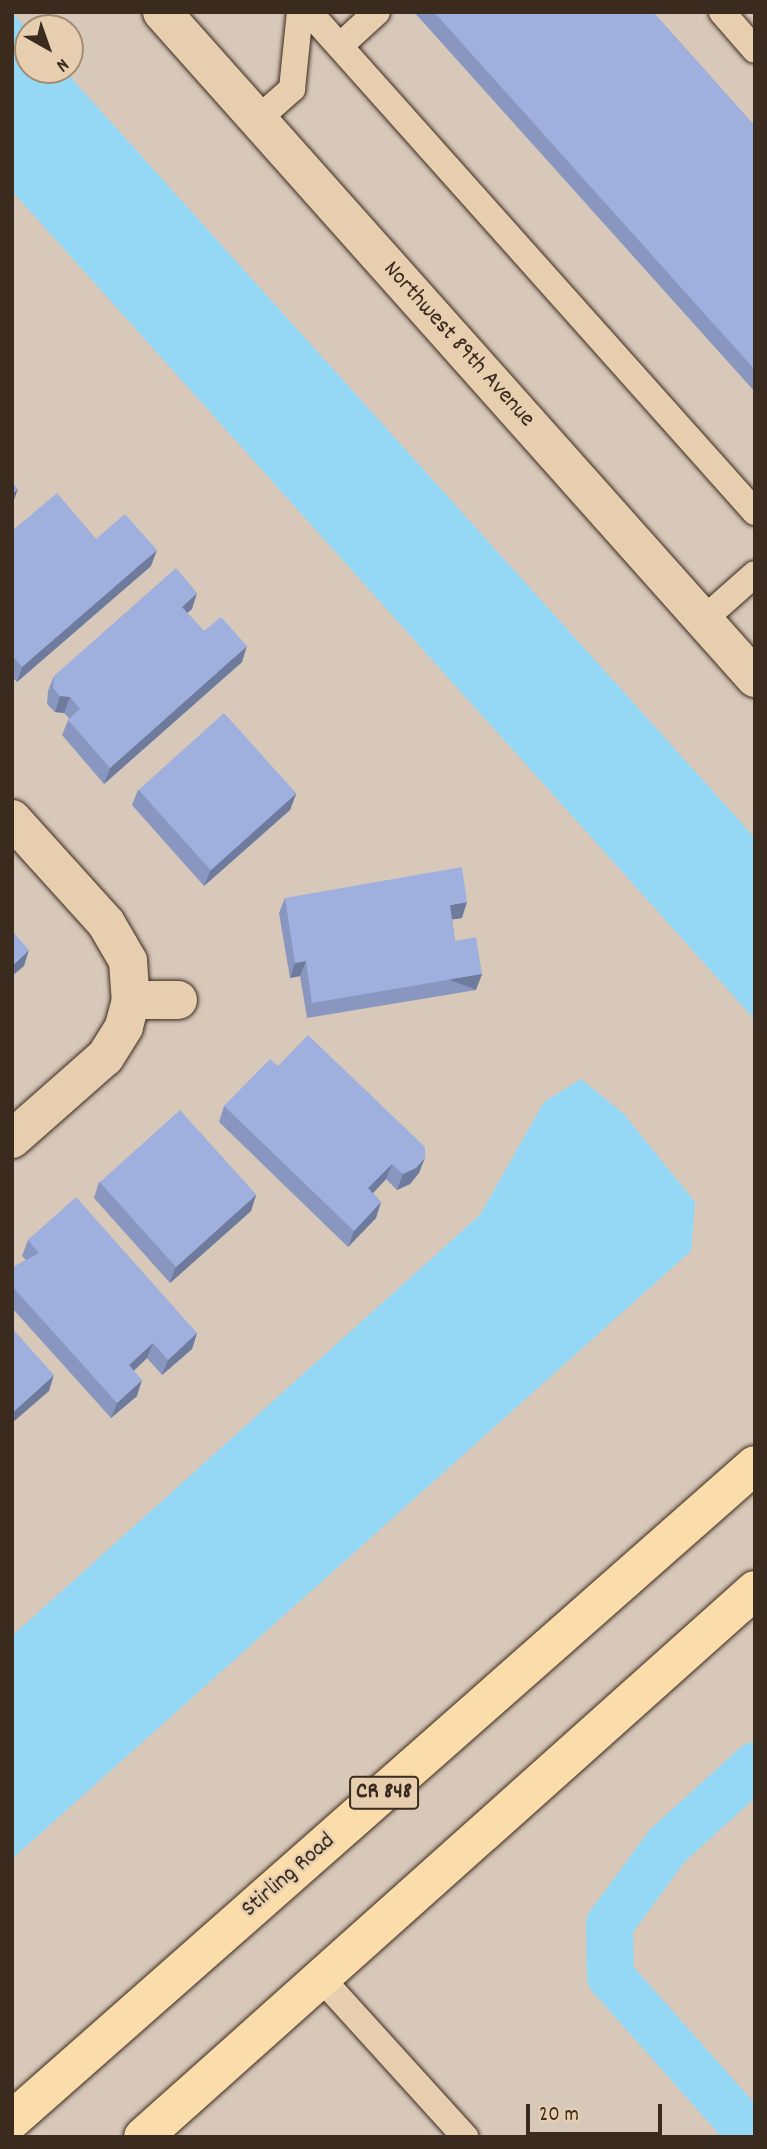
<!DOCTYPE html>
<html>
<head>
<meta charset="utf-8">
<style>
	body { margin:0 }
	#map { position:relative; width:767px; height:2149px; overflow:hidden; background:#d8c8b9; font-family:Dekko,sans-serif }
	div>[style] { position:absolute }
	.water>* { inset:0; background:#95d8f6 }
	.canal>* { height:47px; margin:-23.5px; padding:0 23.5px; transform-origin:23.5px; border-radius:23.5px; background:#95d8f6 }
	.roads { filter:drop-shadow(0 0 2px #3b2a1e) drop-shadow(0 0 2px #3b2a1e) }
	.service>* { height:26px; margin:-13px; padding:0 13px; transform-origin:13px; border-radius:13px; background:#e6ceaf }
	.minor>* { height:38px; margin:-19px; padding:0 19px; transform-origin:19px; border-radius:19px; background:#e6ceaf }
	.primary>* { height:38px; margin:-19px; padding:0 19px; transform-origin:19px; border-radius:19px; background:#fbddab }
	.wall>* { inset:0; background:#8997c0 }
	.shaded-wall>* { inset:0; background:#6f7b9c; transform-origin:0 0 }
	.building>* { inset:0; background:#9fb0df; transform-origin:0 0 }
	span { translate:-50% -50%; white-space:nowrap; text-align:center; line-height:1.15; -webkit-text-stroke:5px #e6ceaf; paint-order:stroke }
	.shield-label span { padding:2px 5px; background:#e6ceaf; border:2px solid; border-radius:5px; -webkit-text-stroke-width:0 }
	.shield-label { font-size:23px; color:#3b2a1e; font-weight:700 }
	.street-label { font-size:24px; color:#3b2a1e }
	.frame { position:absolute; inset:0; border:14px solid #3b2a1e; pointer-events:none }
	.north { position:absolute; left:14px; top:14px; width:70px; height:70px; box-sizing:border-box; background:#e6ceaf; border:2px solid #a28c75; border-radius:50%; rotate:140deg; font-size:19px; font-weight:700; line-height:28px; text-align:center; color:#3b2a1e }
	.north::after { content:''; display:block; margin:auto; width:24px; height:32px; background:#3b2a1e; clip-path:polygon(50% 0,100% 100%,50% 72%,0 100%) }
	.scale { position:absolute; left:526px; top:2104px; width:136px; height:32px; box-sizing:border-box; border:4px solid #3b2a1e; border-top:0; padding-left:9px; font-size:21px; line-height:24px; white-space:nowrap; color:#3b2a1e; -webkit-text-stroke:5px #e6ceaf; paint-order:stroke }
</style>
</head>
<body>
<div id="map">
	<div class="water">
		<i style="clip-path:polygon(12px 12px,28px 30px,28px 70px,64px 70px,755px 838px,755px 1020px,12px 191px)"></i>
		<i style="clip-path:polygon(581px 1079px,623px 1113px,695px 1202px,691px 1251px,12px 1859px,12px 1636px,480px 1215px,544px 1102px)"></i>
	</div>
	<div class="canal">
		<i style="left:753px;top:2137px;width:215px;rotate:-131.6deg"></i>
		<i style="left:610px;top:1976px;width:52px;rotate:-91.1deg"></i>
		<i style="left:609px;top:1924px;width:98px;rotate:-53.7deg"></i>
		<i style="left:667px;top:1845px;width:119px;rotate:-42.3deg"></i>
	</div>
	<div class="roads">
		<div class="service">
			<i style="left:309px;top:12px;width:670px;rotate:48.27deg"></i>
			<i style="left:722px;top:12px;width:50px;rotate:49deg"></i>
			<i style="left:340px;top:46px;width:50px;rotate:-42.6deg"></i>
			<i style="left:257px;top:120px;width:47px;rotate:-41.5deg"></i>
			<i style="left:292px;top:89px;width:77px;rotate:-84.1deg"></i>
			<i style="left:703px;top:620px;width:69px;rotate:-41.5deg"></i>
			<i style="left:321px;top:1978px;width:215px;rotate:47.8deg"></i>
		</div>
		<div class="minor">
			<i style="left:162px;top:12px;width:892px;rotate:48.32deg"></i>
			<i style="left:12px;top:819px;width:140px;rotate:47.9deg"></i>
			<i style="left:106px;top:923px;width:44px;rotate:59.9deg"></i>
			<i style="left:128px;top:961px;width:39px;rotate:86deg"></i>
			<i style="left:131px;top:1000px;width:28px;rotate:105deg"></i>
			<i style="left:124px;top:1027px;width:36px;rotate:122deg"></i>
			<i style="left:105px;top:1057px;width:124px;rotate:138.6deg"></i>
			<i style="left:131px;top:1000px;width:47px"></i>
		</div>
		<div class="primary">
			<i style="left:12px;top:2120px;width:990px;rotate:-41.4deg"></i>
			<i style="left:143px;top:2137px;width:821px;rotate:-41.79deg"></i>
		</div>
	</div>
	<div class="wall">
		<i style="clip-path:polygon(414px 12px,653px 12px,752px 123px,755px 121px,755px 392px)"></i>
		<i style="clip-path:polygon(12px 531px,96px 539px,151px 566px,17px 682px,12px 677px)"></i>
		<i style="clip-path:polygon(192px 609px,187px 613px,204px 631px,242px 662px,104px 784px,62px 735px,69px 718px,64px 713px,55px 712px,47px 704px,48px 691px,54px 676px)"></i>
		<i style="clip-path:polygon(138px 790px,296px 794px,290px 810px,204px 886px,132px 805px)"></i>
		<i style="clip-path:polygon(285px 898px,462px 918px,452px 919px,455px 941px,482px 974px,476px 990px,307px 1018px,300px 976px,290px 978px,279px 913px)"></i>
		<i style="clip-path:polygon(278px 1066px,419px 1173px,410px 1184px,397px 1190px,386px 1179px,373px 1193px,381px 1202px,376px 1218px,348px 1247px,219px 1122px,224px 1106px)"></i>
		<i style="clip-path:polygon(99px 1182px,256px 1195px,251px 1211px,170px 1283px,94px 1198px)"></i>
		<i style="clip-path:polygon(28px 1240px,197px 1333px,192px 1349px,162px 1375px,147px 1358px,134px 1371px,137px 1396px,111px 1418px,12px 1308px,12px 1268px,26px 1260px,22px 1256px)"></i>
	</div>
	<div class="shaded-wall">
		<i style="clip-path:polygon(18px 489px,12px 505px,12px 494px)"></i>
		<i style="clip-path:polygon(157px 550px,151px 566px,17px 682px,22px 667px)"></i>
		<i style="clip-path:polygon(197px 593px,192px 609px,177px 622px,182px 607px)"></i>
		<i style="clip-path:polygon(247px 646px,242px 662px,104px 784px,110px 768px)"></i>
		<i style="clip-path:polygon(60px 696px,70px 697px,64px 713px,55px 712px)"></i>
		<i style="clip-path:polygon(296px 794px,290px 810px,204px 886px,210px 871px)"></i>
		<i style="clip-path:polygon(467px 902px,462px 918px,444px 921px,450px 905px)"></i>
		<i style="clip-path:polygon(29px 950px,24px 966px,12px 976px,12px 966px)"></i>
		<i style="clip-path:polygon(306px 961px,300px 976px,290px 978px,295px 963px)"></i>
		<i style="left:482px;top:974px;width:17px;height:172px;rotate:111deg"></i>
		<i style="clip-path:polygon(425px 1158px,419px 1173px,410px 1184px,397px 1190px,403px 1174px)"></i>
		<i style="clip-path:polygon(392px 1164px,386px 1179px,363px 1204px,368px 1188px)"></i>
		<i style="clip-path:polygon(256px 1195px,251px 1211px,170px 1283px,175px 1268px)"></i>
		<i style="clip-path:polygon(381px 1202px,376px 1218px,348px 1247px,354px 1231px)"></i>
		<i style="clip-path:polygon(197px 1333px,192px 1349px,162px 1375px,168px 1360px)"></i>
		<i style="clip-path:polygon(153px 1343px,147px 1358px,123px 1380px,129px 1365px)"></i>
		<i style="clip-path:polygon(54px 1375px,49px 1391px,12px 1423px,12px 1413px)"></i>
		<i style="clip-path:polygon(142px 1380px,137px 1396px,111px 1418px,117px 1403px)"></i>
	</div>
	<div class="building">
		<i style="clip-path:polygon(434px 12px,653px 12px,752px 123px,755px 121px,755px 370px)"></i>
		<i style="clip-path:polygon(12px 482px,18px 489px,12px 494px)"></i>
		<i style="clip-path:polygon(57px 493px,96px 539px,125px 514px,157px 550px,22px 667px,12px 655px,12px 531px)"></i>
		<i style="clip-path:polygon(176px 568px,197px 593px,182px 607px,204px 631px,221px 617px,247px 646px,110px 768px,68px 720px,80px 709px,70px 697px,60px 696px,53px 688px,54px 676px)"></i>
		<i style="left:224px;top:713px;width:108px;height:115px;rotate:48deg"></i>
		<i style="clip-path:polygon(462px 867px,467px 902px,450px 905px,455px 941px,476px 937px,482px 974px,312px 1003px,306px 961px,295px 963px,285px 898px)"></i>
		<i style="clip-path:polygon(12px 931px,29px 950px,12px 966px)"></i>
		<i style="clip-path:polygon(308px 1035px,425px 1147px,425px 1158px,416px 1168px,403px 1174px,392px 1164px,368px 1188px,381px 1202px,354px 1231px,224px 1106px,270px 1059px,278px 1066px)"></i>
		<i style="left:180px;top:1110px;width:114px;height:108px;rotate:48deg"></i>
		<i style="clip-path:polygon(76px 1197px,197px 1333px,168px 1360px,153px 1343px,129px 1365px,142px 1380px,117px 1403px,12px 1286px,12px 1268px,39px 1253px,28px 1240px)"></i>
		<i style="clip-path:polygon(12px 1328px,54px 1375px,12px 1413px)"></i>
	</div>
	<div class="shield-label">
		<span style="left:384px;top:1793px">CR 848</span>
	</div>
	<div class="street-label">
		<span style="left:458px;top:345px;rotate:48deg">Northwest 89th Avenue</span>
		<span style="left:289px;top:1876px;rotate:-41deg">Stirling Road</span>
	</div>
	<div class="frame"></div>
	<div class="north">N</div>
	<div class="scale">20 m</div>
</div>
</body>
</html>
